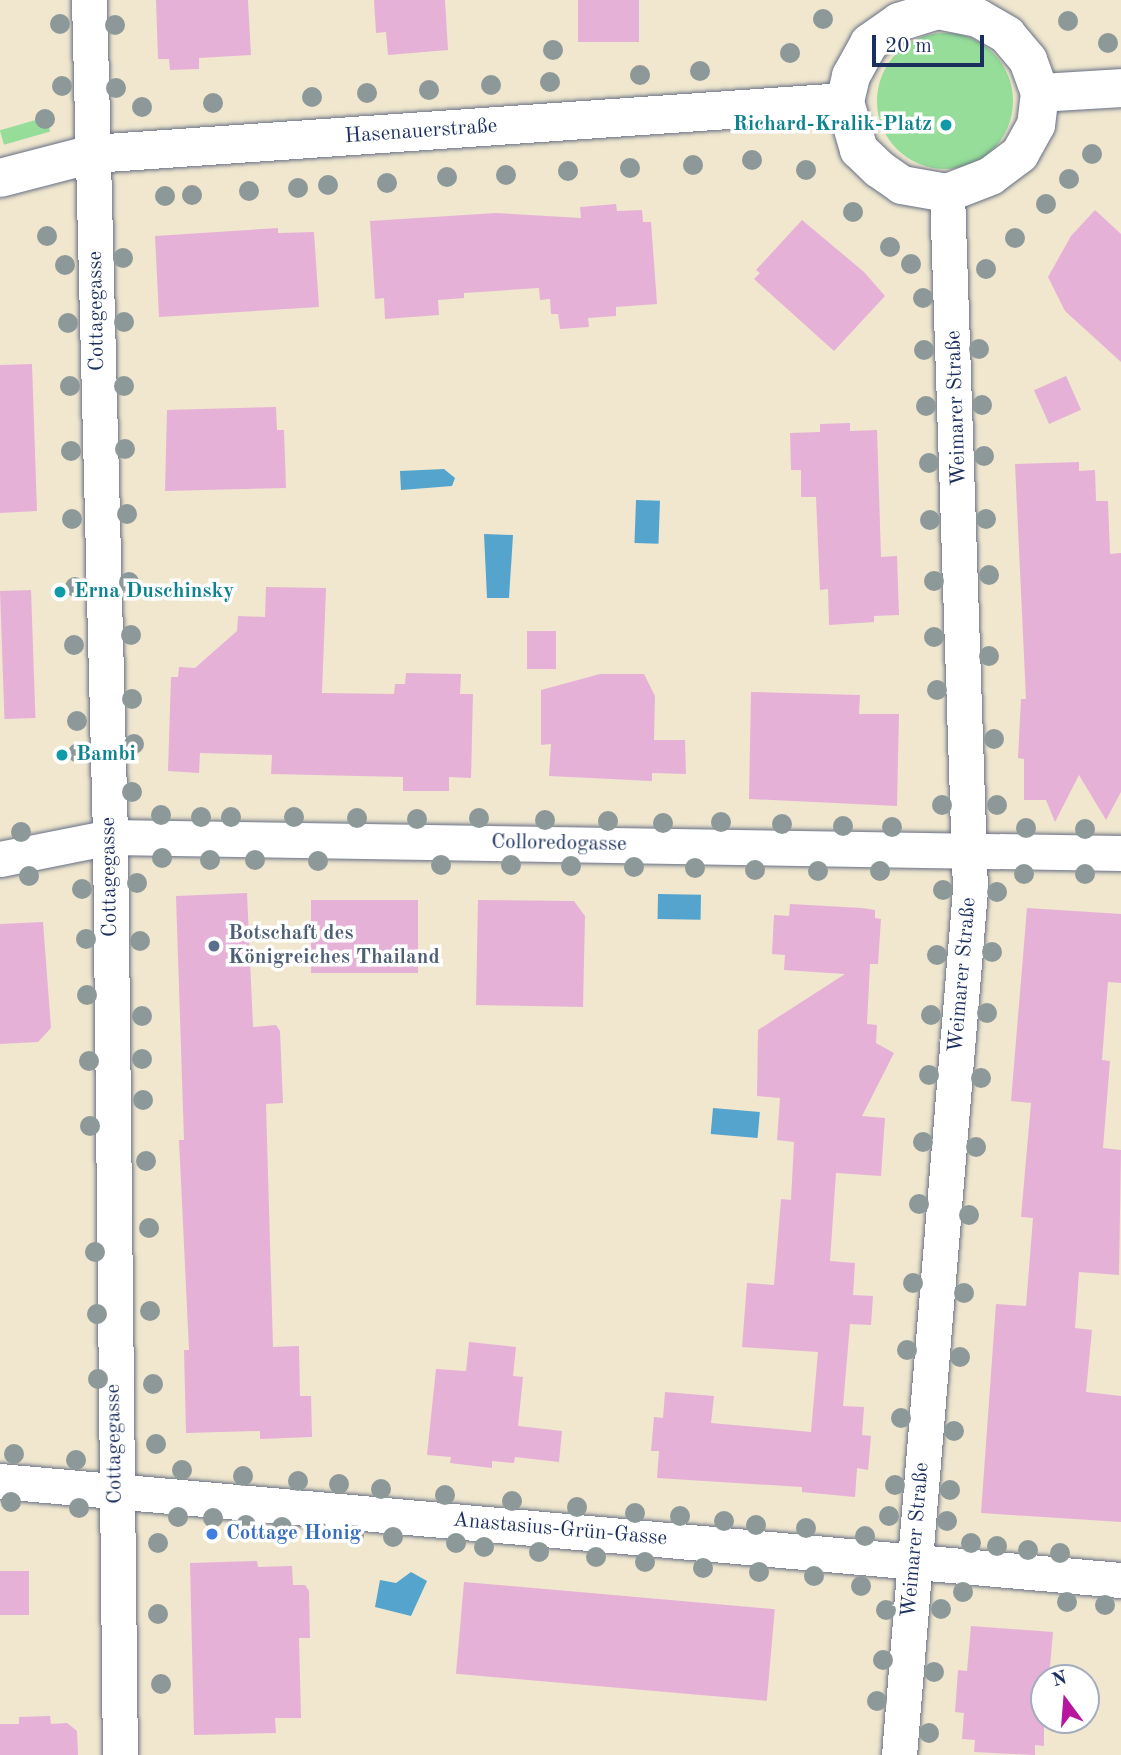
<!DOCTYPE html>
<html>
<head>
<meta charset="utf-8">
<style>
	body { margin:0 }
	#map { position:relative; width:1121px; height:1755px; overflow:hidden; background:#f0e7ce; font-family:"Old Standard TT",serif }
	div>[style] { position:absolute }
	.green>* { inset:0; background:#95dd98; transform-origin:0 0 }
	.round { border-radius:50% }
	.water>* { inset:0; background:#54a4ce; transform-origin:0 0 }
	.building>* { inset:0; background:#e6b1d7; transform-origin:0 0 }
	.roads { filter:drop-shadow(0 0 2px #666f85) drop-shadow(0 0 2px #666f85) }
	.minor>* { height:35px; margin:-17.5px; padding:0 17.5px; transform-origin:17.5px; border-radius:17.5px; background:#fff }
	.tertiary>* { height:38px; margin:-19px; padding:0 19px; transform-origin:19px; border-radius:19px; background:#fff }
	.trees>* { width:20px; height:20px; margin:-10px; border-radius:50%; background:#8c9998 }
	.dots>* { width:19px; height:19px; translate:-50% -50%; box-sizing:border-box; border:4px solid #fff; border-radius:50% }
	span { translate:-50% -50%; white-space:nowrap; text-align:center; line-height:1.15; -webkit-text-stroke:7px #fff; paint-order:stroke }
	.culture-label { font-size:21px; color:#0d838f; font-weight:700 }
	.right { translate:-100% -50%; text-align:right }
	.left { translate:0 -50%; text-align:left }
	.street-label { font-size:21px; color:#1b2f5e }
	.service-label { font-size:21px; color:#4e5e75; font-weight:700 }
	.shop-label { font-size:21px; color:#366cbe; font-weight:700 }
	.north { position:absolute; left:1030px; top:1664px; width:70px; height:70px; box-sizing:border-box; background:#fff; border:2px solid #a4acbf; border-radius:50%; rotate:344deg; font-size:19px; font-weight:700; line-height:28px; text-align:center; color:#1b2f5e }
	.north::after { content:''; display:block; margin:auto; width:24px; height:32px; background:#b5179e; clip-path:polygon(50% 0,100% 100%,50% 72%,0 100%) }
	.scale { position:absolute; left:872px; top:35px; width:112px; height:32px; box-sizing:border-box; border:4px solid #1b2f5e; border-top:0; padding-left:9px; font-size:21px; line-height:24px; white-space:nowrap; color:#1b2f5e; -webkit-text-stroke:5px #fff; paint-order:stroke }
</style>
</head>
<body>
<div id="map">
	<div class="green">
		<i class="round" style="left:877px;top:33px;width:136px;height:136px"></i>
		<i style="left:46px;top:117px;width:15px;height:48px;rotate:74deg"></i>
	</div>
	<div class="water">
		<i style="clip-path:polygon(444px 469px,455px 478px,452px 486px,401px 490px,400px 471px)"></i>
		<i style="left:636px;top:500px;width:24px;height:43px;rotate:2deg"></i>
		<i style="clip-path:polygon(484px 534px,513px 535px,509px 598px,487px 598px)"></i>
		<i style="left:658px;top:894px;width:43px;height:25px;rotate:1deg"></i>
		<i style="left:713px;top:1108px;width:47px;height:26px;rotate:5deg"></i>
		<i style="clip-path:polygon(411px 1572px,427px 1581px,411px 1616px,375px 1607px,380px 1580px,396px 1583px)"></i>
	</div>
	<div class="building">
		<i style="clip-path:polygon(156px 0,248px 0,251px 55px,199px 58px,199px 69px,170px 70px,169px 59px,158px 59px)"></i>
		<i style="clip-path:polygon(374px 0,445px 0,448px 50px,388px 55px,386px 32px,376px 33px)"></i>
		<i style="left:578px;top:0;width:61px;height:42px"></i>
		<i style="clip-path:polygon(616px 204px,617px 211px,642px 210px,643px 222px,651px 222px,657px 304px,616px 307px,616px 316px,588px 318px,589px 327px,560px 329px,558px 314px,551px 314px,550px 299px,540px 300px,539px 288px,464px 293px,464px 298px,438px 300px,439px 315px,385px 319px,384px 298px,375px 299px,370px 221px,496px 213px,581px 218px,580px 207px)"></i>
		<i style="clip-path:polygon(1095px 210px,1121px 234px,1121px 362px,1065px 311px,1048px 277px,1071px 236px)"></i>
		<i style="clip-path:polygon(802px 220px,864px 272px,885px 296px,834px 351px,754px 279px,760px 273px,756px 270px)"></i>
		<i style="clip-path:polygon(278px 228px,278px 233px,314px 232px,319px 307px,159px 317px,155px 236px)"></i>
		<i style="clip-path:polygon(32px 364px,37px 511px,0 513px,0 365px)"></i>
		<i style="left:1066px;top:376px;width:37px;height:35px;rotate:66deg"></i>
		<i style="clip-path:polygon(276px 407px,277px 430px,284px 430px,286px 488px,165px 491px,167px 410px)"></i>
		<i style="clip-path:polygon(850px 423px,850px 431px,877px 430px,881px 557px,897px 556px,899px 615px,874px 616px,874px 622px,829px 625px,828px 589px,820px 590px,816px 497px,801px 497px,801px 470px,791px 470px,790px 433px,820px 432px,820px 424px)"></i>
		<i style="clip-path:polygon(1079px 462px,1079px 471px,1095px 470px,1096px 501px,1108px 501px,1110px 554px,1121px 553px,1121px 792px,1106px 820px,1079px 775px,1055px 822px,1046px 800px,1024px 800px,1024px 759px,1018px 758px,1021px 699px,1026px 699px,1015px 464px)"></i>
		<i style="clip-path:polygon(266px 587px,326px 588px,322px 693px,394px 694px,395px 684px,405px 684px,406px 673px,461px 674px,460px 694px,473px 694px,471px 778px,449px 777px,449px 791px,403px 791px,403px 777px,271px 774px,272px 755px,200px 753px,199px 773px,168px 771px,171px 677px,178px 677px,179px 667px,195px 668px,237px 631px,238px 616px,265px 617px)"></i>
		<i style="left:31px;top:590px;width:128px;height:31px;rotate:88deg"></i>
		<i style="left:527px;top:631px;width:29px;height:38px"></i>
		<i style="clip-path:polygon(600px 674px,644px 674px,655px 696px,654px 740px,685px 740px,686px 774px,652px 773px,652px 781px,549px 776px,551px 744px,541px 745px,541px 690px)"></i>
		<i style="clip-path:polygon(751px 692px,860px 695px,859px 714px,899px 714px,897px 806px,749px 799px)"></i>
		<i style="clip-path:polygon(247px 893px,253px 1027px,276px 1025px,280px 1031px,283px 1103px,266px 1104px,273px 1347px,299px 1346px,300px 1396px,311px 1396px,312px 1437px,260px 1439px,260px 1431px,186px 1433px,184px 1350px,189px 1350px,179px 1140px,184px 1140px,176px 896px)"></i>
		<i style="left:311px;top:900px;width:107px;height:73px"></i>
		<i style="clip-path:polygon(478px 900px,574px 901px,585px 916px,583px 1007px,476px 1005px)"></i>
		<i style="clip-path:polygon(790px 904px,862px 908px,875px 910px,875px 918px,881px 919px,878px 964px,870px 964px,867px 1024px,877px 1025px,876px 1043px,894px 1053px,862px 1116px,885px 1118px,881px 1176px,836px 1173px,830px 1261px,855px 1263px,853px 1295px,873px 1296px,871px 1325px,850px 1324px,843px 1406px,864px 1407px,862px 1435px,871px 1436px,868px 1470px,857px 1468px,855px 1497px,802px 1492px,802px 1487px,657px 1478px,659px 1451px,651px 1451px,654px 1417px,663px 1418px,665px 1392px,714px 1396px,711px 1423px,811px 1432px,818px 1352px,742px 1347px,747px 1283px,774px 1285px,781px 1199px,791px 1200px,794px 1142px,777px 1140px,780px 1098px,757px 1096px,758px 1030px,845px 974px,784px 970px,785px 955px,772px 954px,774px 915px,789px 916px)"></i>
		<i style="clip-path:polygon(1027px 908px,1121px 914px,1121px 983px,1108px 982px,1102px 1060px,1110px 1061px,1103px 1148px,1121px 1150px,1119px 1275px,1079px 1272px,1075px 1328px,1092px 1330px,1086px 1392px,1121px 1396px,1121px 1522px,981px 1513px,996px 1304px,1026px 1306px,1033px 1218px,1021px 1217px,1031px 1103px,1011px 1101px)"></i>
		<i style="clip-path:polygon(43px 922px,51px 1028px,38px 1042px,0 1044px,0 924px)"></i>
		<i style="clip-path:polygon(469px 1342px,516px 1347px,513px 1376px,523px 1377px,518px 1426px,562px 1431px,559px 1462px,515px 1457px,514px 1463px,492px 1461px,492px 1468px,450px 1463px,451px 1457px,427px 1455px,436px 1369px,466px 1371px)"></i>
		<i style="clip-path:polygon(257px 1561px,258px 1567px,292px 1566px,293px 1585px,305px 1585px,309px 1591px,310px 1638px,299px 1638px,301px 1718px,275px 1718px,276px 1733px,194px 1735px,190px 1563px)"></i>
		<i style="left:0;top:1571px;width:29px;height:44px"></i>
		<i style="left:464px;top:1582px;width:312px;height:92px;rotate:5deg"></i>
		<i style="clip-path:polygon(971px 1626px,1053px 1632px,1049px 1678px,1044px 1678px,1044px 1746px,1035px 1745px,1035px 1755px,974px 1752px,975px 1740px,962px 1739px,964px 1713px,955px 1712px,958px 1670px,967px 1671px)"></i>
		<i style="clip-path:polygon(50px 1716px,51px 1724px,67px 1723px,77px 1731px,78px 1755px,0 1755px,0 1724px,19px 1724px,19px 1717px)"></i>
	</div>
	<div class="roads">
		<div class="minor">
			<i style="left:89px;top:0;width:837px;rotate:88.56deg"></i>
			<i style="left:110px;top:837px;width:918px;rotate:89.38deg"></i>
			<i style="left:0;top:859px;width:112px;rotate:-11.3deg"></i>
			<i style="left:110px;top:837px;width:1011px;rotate:0.91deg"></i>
			<i style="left:0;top:1481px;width:1125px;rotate:5.05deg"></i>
			<i style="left:899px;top:1755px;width:868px;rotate:-85.31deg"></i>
			<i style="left:970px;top:890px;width:697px;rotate:-91.89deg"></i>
		</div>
		<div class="tertiary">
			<i style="left:938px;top:10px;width:41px;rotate:11.3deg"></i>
			<i style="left:978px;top:18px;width:34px;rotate:30deg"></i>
			<i style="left:1007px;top:35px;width:33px;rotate:50deg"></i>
			<i style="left:1028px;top:60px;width:35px;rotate:70deg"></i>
			<i style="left:1040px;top:93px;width:32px;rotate:97deg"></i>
			<i style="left:1036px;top:125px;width:33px;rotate:119deg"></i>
			<i style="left:1020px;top:154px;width:36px;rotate:143deg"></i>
			<i style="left:991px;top:176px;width:47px;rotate:158.9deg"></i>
			<i style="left:947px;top:193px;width:46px;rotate:-169.9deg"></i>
			<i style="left:902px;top:185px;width:28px;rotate:-145deg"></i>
			<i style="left:879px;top:169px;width:28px;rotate:-136deg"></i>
			<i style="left:859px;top:150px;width:50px;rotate:-106.3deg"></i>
			<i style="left:845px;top:102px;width:27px;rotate:-77deg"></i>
			<i style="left:851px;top:76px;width:38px;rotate:-61deg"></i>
			<i style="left:869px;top:43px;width:37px;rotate:-35deg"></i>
			<i style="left:899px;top:22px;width:41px;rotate:-17.1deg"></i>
			<i style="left:1040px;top:93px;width:81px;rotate:-3.5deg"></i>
			<i style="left:0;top:178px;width:96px;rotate:-14.5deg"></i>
			<i style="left:93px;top:154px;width:754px;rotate:-3.96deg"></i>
		</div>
	</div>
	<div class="trees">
		<i style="left:823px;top:19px"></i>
		<i style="left:1068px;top:21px"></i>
		<i style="left:60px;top:24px"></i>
		<i style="left:115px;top:25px"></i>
		<i style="left:1108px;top:43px"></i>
		<i style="left:553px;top:50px"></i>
		<i style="left:790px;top:53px"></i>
		<i style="left:700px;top:71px"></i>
		<i style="left:640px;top:75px"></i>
		<i style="left:550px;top:82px"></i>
		<i style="left:491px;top:85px"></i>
		<i style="left:62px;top:86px"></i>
		<i style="left:116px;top:88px"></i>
		<i style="left:429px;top:90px"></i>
		<i style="left:367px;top:93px"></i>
		<i style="left:312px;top:97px"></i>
		<i style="left:213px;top:103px"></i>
		<i style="left:142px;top:107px"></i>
		<i style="left:45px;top:119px"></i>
		<i style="left:1092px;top:154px"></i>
		<i style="left:752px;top:160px"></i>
		<i style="left:693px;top:165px"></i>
		<i style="left:630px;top:168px"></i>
		<i style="left:806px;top:170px"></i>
		<i style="left:568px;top:171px"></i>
		<i style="left:506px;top:175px"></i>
		<i style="left:447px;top:177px"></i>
		<i style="left:1069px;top:179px"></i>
		<i style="left:387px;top:183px"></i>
		<i style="left:328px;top:185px"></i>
		<i style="left:298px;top:188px"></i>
		<i style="left:249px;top:191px"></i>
		<i style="left:192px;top:195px"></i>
		<i style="left:165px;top:196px"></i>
		<i style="left:1046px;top:204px"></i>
		<i style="left:853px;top:212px"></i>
		<i style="left:47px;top:236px"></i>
		<i style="left:1015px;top:238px"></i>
		<i style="left:890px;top:247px"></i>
		<i style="left:123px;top:258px"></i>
		<i style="left:911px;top:264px"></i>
		<i style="left:65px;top:265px"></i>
		<i style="left:986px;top:269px"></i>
		<i style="left:923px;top:298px"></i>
		<i style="left:124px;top:322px"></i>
		<i style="left:68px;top:323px"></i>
		<i style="left:979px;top:349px"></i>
		<i style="left:924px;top:350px"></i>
		<i style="left:70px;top:386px"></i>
		<i style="left:124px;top:386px"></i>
		<i style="left:982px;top:405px"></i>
		<i style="left:926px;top:406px"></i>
		<i style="left:125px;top:449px"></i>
		<i style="left:71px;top:451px"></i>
		<i style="left:984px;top:456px"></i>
		<i style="left:929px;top:463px"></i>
		<i style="left:127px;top:514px"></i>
		<i style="left:72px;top:519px"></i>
		<i style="left:986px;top:519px"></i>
		<i style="left:930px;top:520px"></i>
		<i style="left:989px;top:575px"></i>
		<i style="left:934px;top:581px"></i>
		<i style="left:129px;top:582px"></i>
		<i style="left:75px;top:587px"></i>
		<i style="left:131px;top:635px"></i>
		<i style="left:934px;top:637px"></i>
		<i style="left:74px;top:645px"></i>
		<i style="left:989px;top:656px"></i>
		<i style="left:937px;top:690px"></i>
		<i style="left:132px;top:699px"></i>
		<i style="left:77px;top:721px"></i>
		<i style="left:994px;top:739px"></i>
		<i style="left:134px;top:744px"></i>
		<i style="left:78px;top:753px"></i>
		<i style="left:132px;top:792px"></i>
		<i style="left:942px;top:805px"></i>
		<i style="left:997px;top:805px"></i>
		<i style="left:161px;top:815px"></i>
		<i style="left:201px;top:817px"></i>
		<i style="left:231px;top:817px"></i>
		<i style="left:294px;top:817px"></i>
		<i style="left:357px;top:818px"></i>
		<i style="left:479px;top:818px"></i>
		<i style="left:417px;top:819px"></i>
		<i style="left:545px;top:820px"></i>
		<i style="left:608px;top:821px"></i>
		<i style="left:721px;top:822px"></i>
		<i style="left:663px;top:823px"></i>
		<i style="left:782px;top:824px"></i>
		<i style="left:843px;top:826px"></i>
		<i style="left:892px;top:827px"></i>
		<i style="left:1026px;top:828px"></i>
		<i style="left:1085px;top:829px"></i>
		<i style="left:21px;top:832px"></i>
		<i style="left:162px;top:858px"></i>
		<i style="left:210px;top:860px"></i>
		<i style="left:255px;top:860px"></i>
		<i style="left:318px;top:861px"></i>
		<i style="left:441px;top:865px"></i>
		<i style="left:511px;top:865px"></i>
		<i style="left:571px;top:866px"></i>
		<i style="left:634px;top:867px"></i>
		<i style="left:695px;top:868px"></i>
		<i style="left:755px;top:870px"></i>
		<i style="left:818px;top:871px"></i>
		<i style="left:880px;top:871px"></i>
		<i style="left:1024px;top:874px"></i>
		<i style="left:1085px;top:874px"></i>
		<i style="left:29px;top:876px"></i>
		<i style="left:137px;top:883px"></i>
		<i style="left:82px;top:889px"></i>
		<i style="left:943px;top:890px"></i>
		<i style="left:997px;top:892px"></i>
		<i style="left:86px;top:939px"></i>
		<i style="left:140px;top:941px"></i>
		<i style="left:992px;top:952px"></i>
		<i style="left:937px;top:955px"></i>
		<i style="left:87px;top:995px"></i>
		<i style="left:987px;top:1013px"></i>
		<i style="left:931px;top:1015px"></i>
		<i style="left:142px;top:1016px"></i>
		<i style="left:142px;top:1059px"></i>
		<i style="left:89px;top:1061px"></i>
		<i style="left:929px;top:1075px"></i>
		<i style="left:981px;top:1078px"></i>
		<i style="left:143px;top:1100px"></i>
		<i style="left:90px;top:1126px"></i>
		<i style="left:923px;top:1142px"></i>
		<i style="left:976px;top:1147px"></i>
		<i style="left:146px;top:1161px"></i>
		<i style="left:919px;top:1204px"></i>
		<i style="left:969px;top:1215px"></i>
		<i style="left:149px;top:1228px"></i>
		<i style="left:95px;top:1252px"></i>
		<i style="left:913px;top:1283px"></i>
		<i style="left:964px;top:1293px"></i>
		<i style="left:150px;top:1311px"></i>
		<i style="left:97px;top:1314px"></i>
		<i style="left:907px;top:1350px"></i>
		<i style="left:960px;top:1357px"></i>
		<i style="left:98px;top:1379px"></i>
		<i style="left:153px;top:1384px"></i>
		<i style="left:901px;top:1418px"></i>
		<i style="left:954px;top:1431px"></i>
		<i style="left:156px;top:1444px"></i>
		<i style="left:14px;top:1454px"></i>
		<i style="left:76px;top:1460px"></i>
		<i style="left:182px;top:1470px"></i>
		<i style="left:243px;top:1476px"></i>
		<i style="left:298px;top:1481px"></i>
		<i style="left:339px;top:1484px"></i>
		<i style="left:895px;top:1485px"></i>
		<i style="left:381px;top:1489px"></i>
		<i style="left:950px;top:1490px"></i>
		<i style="left:445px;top:1495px"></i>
		<i style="left:512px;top:1501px"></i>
		<i style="left:11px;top:1502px"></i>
		<i style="left:577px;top:1507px"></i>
		<i style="left:79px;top:1508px"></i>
		<i style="left:635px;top:1513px"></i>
		<i style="left:680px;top:1516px"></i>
		<i style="left:889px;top:1516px"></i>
		<i style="left:178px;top:1517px"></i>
		<i style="left:213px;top:1518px"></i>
		<i style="left:724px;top:1521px"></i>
		<i style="left:947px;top:1521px"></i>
		<i style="left:246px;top:1525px"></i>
		<i style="left:756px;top:1525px"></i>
		<i style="left:282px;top:1527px"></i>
		<i style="left:806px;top:1528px"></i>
		<i style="left:318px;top:1531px"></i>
		<i style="left:354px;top:1535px"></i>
		<i style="left:865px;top:1536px"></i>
		<i style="left:393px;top:1537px"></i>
		<i style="left:158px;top:1543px"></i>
		<i style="left:456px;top:1543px"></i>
		<i style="left:971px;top:1543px"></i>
		<i style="left:997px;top:1546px"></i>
		<i style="left:484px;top:1547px"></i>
		<i style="left:1028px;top:1550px"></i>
		<i style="left:539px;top:1552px"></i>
		<i style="left:1060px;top:1553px"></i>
		<i style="left:596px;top:1557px"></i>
		<i style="left:645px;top:1562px"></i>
		<i style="left:703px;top:1568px"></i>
		<i style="left:759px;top:1572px"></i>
		<i style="left:814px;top:1576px"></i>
		<i style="left:861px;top:1586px"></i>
		<i style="left:963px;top:1592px"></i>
		<i style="left:1067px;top:1602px"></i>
		<i style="left:1105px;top:1605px"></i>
		<i style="left:941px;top:1609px"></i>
		<i style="left:886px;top:1610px"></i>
		<i style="left:158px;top:1614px"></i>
		<i style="left:883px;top:1660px"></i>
		<i style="left:934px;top:1672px"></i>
		<i style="left:161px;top:1684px"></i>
		<i style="left:877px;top:1701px"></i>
		<i style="left:929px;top:1733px"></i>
	</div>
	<div class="dots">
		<i style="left:946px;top:125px;background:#0f9aa8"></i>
		<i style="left:60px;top:592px;background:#0f9aa8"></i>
		<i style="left:62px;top:755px;background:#0f9aa8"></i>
		<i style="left:214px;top:946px;background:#5c6f8a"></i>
		<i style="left:212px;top:1534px;background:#3f7fe0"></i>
	</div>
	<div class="culture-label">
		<span class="right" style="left:932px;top:125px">Richard-Kralik-Platz</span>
		<span class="left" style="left:74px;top:592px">Erna Duschinsky</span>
		<span class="left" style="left:76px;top:755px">Bambi</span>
	</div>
	<div class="street-label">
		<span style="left:421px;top:132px;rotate:-4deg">Hasenauerstraße</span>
		<span style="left:97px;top:311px;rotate:-91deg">Cottagegasse</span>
		<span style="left:957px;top:408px;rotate:-92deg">Weimarer Straße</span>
		<span style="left:559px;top:844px;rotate:1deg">Colloredogasse</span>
		<span style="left:110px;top:877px;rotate:-91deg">Cottagegasse</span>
		<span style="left:963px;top:975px;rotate:-85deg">Weimarer Straße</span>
		<span style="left:115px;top:1444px;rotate:-91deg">Cottagegasse</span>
		<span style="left:560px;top:1530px;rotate:5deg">Anastasius-Grün-Gasse</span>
		<span style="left:916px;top:1540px;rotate:-85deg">Weimarer Straße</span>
	</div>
	<div class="service-label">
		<span class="left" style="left:228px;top:946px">Botschaft des<br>Königreiches Thailand</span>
	</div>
	<div class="shop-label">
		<span class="left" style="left:226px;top:1534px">Cottage Honig</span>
	</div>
	<div class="north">N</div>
	<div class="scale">20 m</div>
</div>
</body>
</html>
